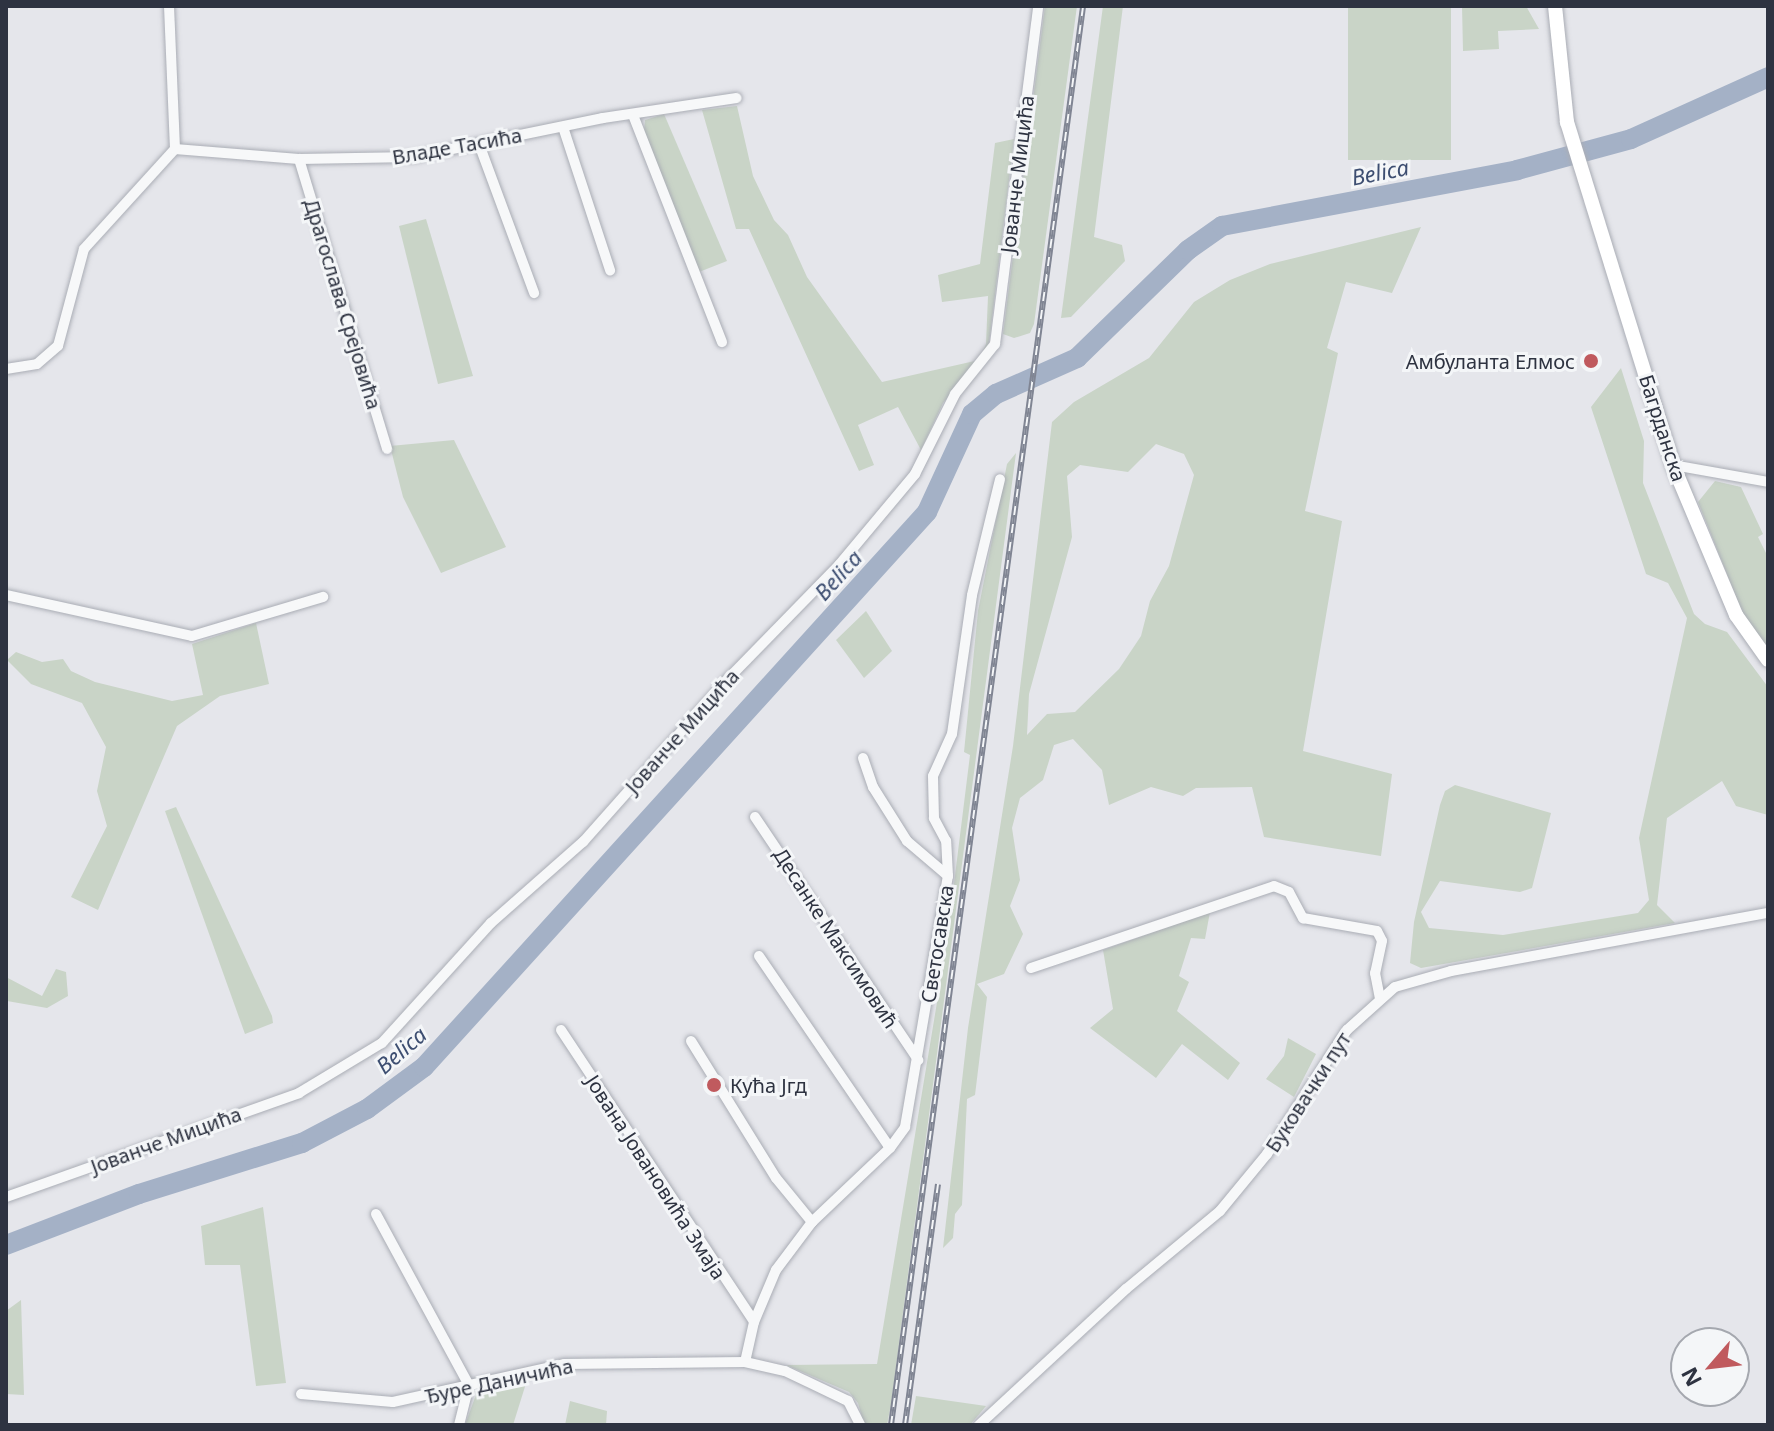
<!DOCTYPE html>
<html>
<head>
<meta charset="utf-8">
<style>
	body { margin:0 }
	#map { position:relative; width:1774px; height:1431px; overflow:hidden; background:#e5e6eb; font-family:"Noto Sans",sans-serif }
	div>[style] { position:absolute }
	.green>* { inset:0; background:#c9d4c7; transform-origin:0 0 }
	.river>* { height:20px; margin:-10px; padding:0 10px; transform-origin:10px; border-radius:10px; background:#a4b1c6 }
	.roads { filter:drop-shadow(0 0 2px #aaadb5) drop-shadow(0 0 2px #aaadb5) }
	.minor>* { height:10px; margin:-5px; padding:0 5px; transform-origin:5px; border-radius:5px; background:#f7f8f9 }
	.secondary>* { height:14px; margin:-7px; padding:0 7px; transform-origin:7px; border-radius:7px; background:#fff }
	.rail>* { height:6px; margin-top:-3px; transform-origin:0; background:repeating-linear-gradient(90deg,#f4f6f8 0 9px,#808593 0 18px); box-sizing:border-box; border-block:2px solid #808593 }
	.dots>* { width:22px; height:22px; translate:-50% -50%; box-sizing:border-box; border:4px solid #f4f6f8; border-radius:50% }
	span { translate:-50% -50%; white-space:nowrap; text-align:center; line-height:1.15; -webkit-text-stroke:6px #f4f6f8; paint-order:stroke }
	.street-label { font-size:20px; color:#2e3341 }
	.poi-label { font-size:20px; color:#2e3341 }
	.right { translate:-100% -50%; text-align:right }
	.left { translate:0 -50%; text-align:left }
	.water-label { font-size:22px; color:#3d4e71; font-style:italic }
	.frame { position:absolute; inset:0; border:8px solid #2e3341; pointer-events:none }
	.north { position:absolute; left:1670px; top:1327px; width:80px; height:80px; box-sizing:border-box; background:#f4f6f8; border:2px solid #a5a8af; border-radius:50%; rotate:242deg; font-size:22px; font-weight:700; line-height:32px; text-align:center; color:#2e3341 }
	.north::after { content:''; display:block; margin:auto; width:28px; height:36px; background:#c05a5e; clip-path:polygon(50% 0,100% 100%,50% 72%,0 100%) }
</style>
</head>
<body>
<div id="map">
	<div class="green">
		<i style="clip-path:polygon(1045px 6px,1077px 6px,1034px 324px,1030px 333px,1014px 338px,1003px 334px)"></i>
		<i style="clip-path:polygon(1103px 6px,1123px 6px,1094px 237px,1122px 245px,1125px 261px,1071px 317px,1061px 318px)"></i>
		<i style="left:1348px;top:6px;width:103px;height:154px"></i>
		<i style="clip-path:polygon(1462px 6px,1526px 6px,1539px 29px,1498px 31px,1499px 49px,1463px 51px)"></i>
		<i style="clip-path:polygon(737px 106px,753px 176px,774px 220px,788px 235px,807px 277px,882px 382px,979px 360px,986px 344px,988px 296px,942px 302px,938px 275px,980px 264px,995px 143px,1014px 139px,988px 352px,943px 403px,921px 450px,898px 407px,858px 425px,874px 465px,859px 471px,749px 229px,736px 229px,702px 110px)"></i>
		<i style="clip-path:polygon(664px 114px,727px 261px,699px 272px,644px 132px,645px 120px)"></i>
		<i style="clip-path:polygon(426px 219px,473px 376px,438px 384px,399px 226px)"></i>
		<i style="clip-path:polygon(evenodd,1421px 227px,1392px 293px,1346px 282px,1327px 348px,1338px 353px,1305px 511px,1342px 521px,1303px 751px,1392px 774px,1381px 856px,1264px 837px,1252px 787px,1196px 788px,1183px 796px,1151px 787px,1109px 805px,1102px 770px,1073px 739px,1054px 745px,1043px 780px,1020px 798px,1012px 828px,1020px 880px,1010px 906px,1023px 934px,1004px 974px,977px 984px,987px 997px,975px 1095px,967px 1099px,962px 1205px,955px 1214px,953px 1238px,943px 1248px,968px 1028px,1013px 746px,1052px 422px,1074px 402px,1149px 358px,1194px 302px,1230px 280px,1270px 264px,1421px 227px,1156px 444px,1184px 454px,1194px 475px,1169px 566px,1150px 601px,1141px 636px,1119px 669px,1075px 712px,1047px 714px,1027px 735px,1029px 694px,1072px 537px,1067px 476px,1080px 465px,1128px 472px,1156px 444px)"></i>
		<i style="clip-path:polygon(1621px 368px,1644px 441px,1643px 483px,1694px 614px,1705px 624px,1727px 632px,1768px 687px,1768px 815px,1736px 806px,1722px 781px,1667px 818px,1657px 905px,1675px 923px,1421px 968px,1410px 963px,1414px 922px,1440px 805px,1445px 791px,1455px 785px,1551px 813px,1532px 888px,1520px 892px,1440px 881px,1421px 912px,1429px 928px,1503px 935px,1638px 913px,1649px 900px,1639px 838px,1687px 618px,1668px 583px,1646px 574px,1591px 407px)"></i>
		<i style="clip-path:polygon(454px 440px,506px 547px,441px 573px,403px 497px,390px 446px)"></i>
		<i style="clip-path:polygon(1016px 453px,891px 1404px,887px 1425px,864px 1425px,858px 1403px,849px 1392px,786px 1365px,877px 1364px,946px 948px,970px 755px,964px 752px,978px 611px,1007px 464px)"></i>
		<i style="clip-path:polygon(1715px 481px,1741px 487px,1763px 534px,1758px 537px,1768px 557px,1768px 650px,1743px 614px,1698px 502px)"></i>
		<i style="clip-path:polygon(866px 611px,892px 651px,864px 678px,836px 640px)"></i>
		<i style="clip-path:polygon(256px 623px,269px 684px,220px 696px,177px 726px,98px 910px,71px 897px,107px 826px,97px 791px,106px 747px,82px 703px,31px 684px,7px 660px,16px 652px,42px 662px,63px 659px,71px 671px,95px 682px,172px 701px,203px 695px,192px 644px)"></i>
		<i style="clip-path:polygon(176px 807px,272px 1016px,273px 1023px,245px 1034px,165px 811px)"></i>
		<i style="clip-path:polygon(1210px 912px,1205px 939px,1191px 938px,1179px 976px,1189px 982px,1177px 1011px,1240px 1063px,1228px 1080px,1182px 1044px,1156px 1078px,1090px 1028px,1113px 1009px,1103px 950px)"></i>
		<i style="clip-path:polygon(56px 969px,66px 972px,68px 996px,47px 1008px,7px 1001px,6px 977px,42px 996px)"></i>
		<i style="clip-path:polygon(1288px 1038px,1316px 1054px,1294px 1097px,1266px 1079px,1284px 1056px)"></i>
		<i style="clip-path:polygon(263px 1207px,286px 1383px,256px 1386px,240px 1265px,205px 1265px,201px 1226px)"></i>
		<i style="clip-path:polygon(21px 1300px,24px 1395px,6px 1394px,6px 1311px)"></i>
		<i style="clip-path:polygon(528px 1377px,513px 1425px,465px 1425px,478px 1389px)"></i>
		<i style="clip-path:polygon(916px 1396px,986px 1406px,970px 1425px,911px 1425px)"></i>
		<i style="clip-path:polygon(570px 1401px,607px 1411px,606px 1425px,565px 1425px)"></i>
	</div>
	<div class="river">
		<i style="left:6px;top:1245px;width:142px;rotate:-21deg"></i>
		<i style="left:139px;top:1194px;width:171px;rotate:-17.4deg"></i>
		<i style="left:302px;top:1143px;width:73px;rotate:-27.6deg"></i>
		<i style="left:367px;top:1109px;width:71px;rotate:-36.4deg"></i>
		<i style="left:424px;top:1067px;width:749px;rotate:-47.81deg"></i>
		<i style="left:927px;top:512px;width:108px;rotate:-65.3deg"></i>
		<i style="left:972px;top:414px;width:31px;rotate:-40deg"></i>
		<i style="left:996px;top:394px;width:89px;rotate:-24deg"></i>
		<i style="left:1077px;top:358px;width:155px;rotate:-44.2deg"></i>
		<i style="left:1188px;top:250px;width:42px;rotate:-35.2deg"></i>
		<i style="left:1222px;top:226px;width:300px;rotate:-10.7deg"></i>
		<i style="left:1517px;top:170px;width:118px;rotate:-15.2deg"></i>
		<i style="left:1631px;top:139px;width:150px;rotate:-24.3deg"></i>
	</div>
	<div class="roads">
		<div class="minor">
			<i style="left:633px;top:115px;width:244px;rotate:68.6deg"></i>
			<i style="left:563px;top:127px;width:151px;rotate:71.8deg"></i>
			<i style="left:479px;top:144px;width:159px;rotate:69.7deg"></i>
			<i style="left:175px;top:149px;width:124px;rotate:4.6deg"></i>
			<i style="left:299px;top:159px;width:114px;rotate:-1deg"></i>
			<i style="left:413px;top:157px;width:194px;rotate:-11.6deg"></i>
			<i style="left:603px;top:118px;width:135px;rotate:-8.5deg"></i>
			<i style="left:299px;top:159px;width:303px;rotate:73.1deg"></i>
			<i style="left:6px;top:369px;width:31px;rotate:-9deg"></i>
			<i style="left:37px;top:364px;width:28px;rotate:-41deg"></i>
			<i style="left:58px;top:346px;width:100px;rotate:-75deg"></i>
			<i style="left:84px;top:249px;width:135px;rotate:-47.7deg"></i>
			<i style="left:175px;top:149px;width:143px;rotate:-92.4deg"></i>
			<i style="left:1673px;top:465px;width:97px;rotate:10.1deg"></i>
			<i style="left:6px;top:595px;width:190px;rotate:12.4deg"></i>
			<i style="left:192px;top:636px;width:137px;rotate:-16.6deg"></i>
			<i style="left:863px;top:758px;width:31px;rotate:71deg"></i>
			<i style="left:873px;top:787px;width:64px;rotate:57.8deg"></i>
			<i style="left:907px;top:841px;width:54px;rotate:40.5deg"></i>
			<i style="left:755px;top:817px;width:293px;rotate:56.1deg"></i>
			<i style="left:759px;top:956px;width:232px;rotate:55.7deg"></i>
			<i style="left:1031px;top:968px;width:256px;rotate:-18.6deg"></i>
			<i style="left:1274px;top:886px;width:16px;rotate:22deg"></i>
			<i style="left:1289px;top:892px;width:30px;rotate:62deg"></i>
			<i style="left:1303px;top:918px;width:75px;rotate:10deg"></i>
			<i style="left:1377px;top:931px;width:11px;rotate:63deg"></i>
			<i style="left:1382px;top:941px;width:33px;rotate:102deg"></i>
			<i style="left:1375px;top:973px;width:25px;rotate:79deg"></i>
			<i style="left:561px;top:1030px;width:350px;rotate:56.5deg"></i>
			<i style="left:691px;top:1041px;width:161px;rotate:58.2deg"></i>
			<i style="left:776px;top:1178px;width:57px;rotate:50.7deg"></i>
			<i style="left:6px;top:1197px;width:311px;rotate:-19.5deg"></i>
			<i style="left:299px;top:1093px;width:97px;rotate:-31.1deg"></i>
			<i style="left:382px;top:1043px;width:162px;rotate:-47.8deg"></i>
			<i style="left:491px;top:923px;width:123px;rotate:-41.4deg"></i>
			<i style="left:583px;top:842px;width:213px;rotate:-48.4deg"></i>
			<i style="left:724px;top:683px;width:165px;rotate:-45.7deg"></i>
			<i style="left:839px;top:565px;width:119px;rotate:-50.1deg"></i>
			<i style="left:915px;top:474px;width:89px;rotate:-63.4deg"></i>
			<i style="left:955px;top:394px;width:64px;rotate:-51.3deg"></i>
			<i style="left:995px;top:344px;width:341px;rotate:-82.7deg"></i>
			<i style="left:376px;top:1214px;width:195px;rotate:61.5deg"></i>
			<i style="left:469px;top:1385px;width:41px;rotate:104deg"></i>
			<i style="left:745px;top:1362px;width:41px;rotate:-77.3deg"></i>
			<i style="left:754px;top:1322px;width:56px;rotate:-67.1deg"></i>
			<i style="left:776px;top:1270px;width:60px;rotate:-53.1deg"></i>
			<i style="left:812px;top:1222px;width:108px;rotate:-43.5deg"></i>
			<i style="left:890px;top:1148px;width:26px;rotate:-54deg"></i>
			<i style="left:905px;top:1127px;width:255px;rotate:-80.3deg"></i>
			<i style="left:948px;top:876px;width:35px;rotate:-93deg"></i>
			<i style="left:946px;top:841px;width:26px;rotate:-118deg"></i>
			<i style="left:934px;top:818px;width:42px;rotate:-91.4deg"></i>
			<i style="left:933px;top:776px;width:46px;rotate:-65.7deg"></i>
			<i style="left:952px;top:734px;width:140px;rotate:-81.8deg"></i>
			<i style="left:972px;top:595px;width:119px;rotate:-76.4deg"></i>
			<i style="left:301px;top:1394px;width:92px;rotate:5deg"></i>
			<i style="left:393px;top:1402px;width:175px;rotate:-12.5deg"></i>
			<i style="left:564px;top:1364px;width:181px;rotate:-0.6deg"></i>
			<i style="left:745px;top:1362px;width:41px;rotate:12.7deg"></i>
			<i style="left:785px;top:1371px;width:70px;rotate:25.5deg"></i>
			<i style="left:848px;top:1401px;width:27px;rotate:63deg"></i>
			<i style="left:979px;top:1425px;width:200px;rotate:-42.8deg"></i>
			<i style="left:1126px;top:1289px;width:122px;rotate:-39.7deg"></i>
			<i style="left:1220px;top:1211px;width:74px;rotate:-50.5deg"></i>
			<i style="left:1267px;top:1154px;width:148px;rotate:-57.2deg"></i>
			<i style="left:1347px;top:1030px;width:64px;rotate:-41.9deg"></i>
			<i style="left:1395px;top:987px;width:58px;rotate:-15.9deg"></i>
			<i style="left:1451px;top:971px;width:322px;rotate:-10.4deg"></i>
		</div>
		<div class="secondary">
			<i style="left:1555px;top:6px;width:117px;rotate:84.1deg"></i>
			<i style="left:1567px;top:122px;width:359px;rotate:72.8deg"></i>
			<i style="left:1673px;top:465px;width:163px;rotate:67.2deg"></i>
			<i style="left:1736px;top:615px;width:55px;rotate:54.6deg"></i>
		</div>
	</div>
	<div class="rail">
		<i style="left:891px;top:1425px;width:1432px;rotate:-82.29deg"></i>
		<i style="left:905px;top:1425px;width:243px;rotate:-82.2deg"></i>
	</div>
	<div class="dots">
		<i style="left:1591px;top:361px;background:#c05a5e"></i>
		<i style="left:714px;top:1085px;background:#c05a5e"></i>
	</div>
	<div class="street-label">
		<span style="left:457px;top:146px;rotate:-10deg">Владе Тасића</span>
		<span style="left:1017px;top:174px;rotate:-83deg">Јованче Мицића</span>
		<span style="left:343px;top:304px;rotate:73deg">Драгослава Срејовића</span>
		<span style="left:1663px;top:428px;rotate:72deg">Багрданска</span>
		<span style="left:682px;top:731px;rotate:-48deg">Јованче Мицића</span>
		<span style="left:836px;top:938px;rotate:57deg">Десанке Максимовић</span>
		<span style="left:937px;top:944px;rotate:-81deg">Светосавска</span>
		<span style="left:1308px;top:1092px;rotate:-57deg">Буковачки пут</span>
		<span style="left:166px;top:1140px;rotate:-20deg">Јованче Мицића</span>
		<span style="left:656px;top:1177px;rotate:57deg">Јована Јовановића Змаја</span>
		<span style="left:499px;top:1381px;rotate:-12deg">Ђуре Даничића</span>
	</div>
	<div class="poi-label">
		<span class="right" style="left:1575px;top:361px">Амбуланта Елмос</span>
		<span class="left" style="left:730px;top:1085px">Кућа Јгд</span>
	</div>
	<div class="water-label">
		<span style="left:1380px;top:172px;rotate:-11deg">Belica</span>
		<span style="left:838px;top:575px;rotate:-48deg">Belica</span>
		<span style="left:401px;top:1050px;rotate:-41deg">Belica</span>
	</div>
	<div class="frame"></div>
	<div class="north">N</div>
</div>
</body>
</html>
